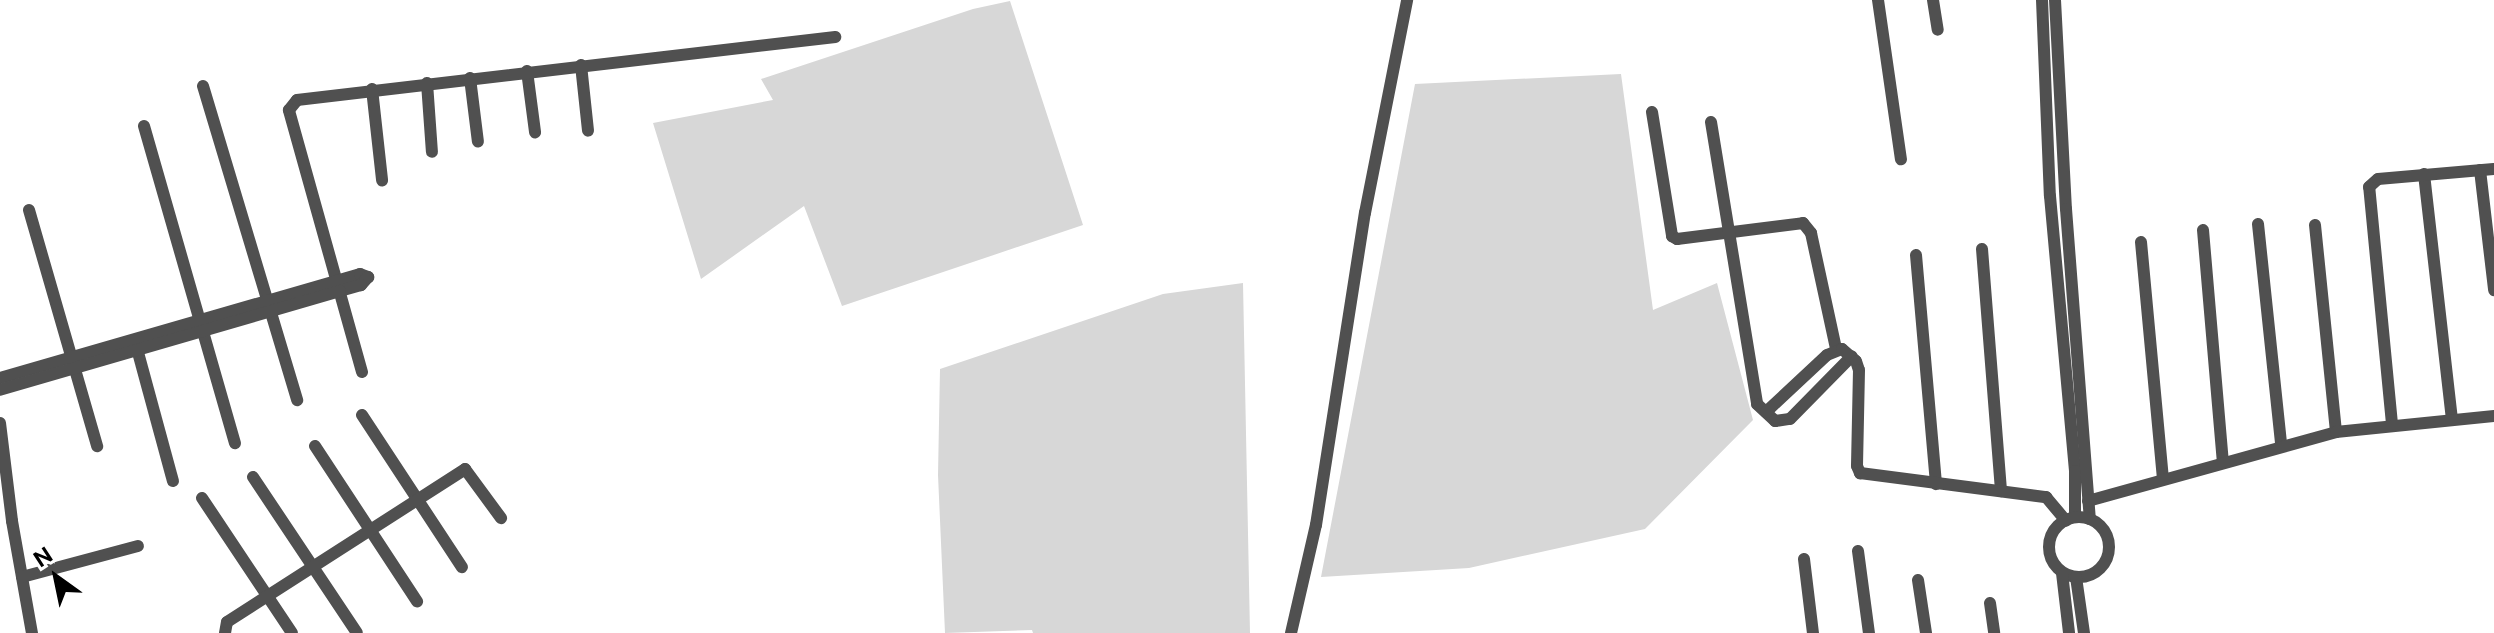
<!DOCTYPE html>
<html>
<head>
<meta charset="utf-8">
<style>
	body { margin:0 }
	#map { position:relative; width:2494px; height:633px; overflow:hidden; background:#fff; font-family:"Public Sans",sans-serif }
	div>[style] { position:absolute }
	.green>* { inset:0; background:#d7d7d7 }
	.minor>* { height:12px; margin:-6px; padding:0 6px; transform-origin:6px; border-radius:6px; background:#505050 }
	.minor>.ring { margin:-6px; padding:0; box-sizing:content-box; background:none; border:12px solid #505050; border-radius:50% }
	span { translate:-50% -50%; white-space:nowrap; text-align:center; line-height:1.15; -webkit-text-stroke:6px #fff; paint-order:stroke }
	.north { position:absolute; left:16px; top:537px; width:80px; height:80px; -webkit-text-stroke:6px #fff; paint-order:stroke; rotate:327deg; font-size:22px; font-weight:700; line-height:32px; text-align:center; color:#000 }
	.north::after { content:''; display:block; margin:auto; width:28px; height:36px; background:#000; clip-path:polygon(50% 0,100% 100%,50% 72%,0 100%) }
</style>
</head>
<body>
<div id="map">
	<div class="green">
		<i style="clip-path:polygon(1010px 1px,1083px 225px,842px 306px,804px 206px,701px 279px,653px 123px,773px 100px,761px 79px,973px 9px)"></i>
		<i style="clip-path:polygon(1621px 74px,1653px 310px,1717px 283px,1753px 420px,1645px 529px,1469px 568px,1321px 577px,1415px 84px)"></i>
		<i style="clip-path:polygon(1243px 283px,1250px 633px,1033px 633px,1032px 630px,945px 633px,938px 475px,940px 369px,1163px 294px)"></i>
	</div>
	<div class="minor">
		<i style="left:1878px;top:0;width:161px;rotate:81.8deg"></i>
		<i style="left:1933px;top:0;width:30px;rotate:81deg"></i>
		<i style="left:2042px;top:0;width:196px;rotate:87.7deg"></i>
		<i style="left:2050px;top:196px;width:276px;rotate:84.8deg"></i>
		<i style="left:2075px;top:471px;width:46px;rotate:90deg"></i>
		<i style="left:2055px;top:0;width:209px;rotate:87deg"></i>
		<i style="left:2066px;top:209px;width:311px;rotate:85.6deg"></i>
		<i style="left:581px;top:65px;width:66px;rotate:83.9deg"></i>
		<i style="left:527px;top:71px;width:62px;rotate:82.5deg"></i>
		<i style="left:470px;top:78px;width:64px;rotate:82.9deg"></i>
		<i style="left:427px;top:83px;width:69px;rotate:85.9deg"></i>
		<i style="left:203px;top:86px;width:328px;rotate:73.3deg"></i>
		<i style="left:372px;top:89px;width:92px;rotate:83.7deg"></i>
		<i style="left:1652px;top:112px;width:126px;rotate:80.8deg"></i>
		<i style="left:1672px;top:236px;width:6px;rotate:31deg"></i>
		<i style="left:1677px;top:239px;width:127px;rotate:-7.2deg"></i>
		<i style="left:1803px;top:223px;width:13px;rotate:51deg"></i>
		<i style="left:1811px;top:233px;width:119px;rotate:77.8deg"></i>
		<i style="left:1711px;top:122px;width:286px;rotate:80.7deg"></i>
		<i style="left:1757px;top:404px;width:25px;rotate:43deg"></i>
		<i style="left:1775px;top:421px;width:15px;rotate:-8deg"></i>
		<i style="left:1790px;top:419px;width:88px;rotate:-45.5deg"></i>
		<i style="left:144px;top:126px;width:330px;rotate:74deg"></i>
		<i style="left:2480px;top:170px;width:121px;rotate:83.3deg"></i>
		<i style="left:2424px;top:174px;width:246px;rotate:83.5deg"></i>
		<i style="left:29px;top:210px;width:246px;rotate:73.9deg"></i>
		<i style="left:2258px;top:224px;width:221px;rotate:84deg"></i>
		<i style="left:2315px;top:225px;width:208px;rotate:84.2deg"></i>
		<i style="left:2203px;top:230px;width:232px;rotate:85.1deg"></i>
		<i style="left:2141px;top:242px;width:237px;rotate:84.7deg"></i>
		<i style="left:1982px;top:249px;width:243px;rotate:85.5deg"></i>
		<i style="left:1916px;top:255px;width:230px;rotate:85deg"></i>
		<i style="left:136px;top:345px;width:141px;rotate:74.8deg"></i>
		<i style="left:362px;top:372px;width:272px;rotate:-105.6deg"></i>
		<i style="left:289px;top:110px;width:13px;rotate:-51deg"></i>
		<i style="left:297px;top:100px;width:542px;rotate:-6.68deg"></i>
		<i style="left:0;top:378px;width:375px;rotate:-16.1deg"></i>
		<i style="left:360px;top:274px;width:9px;rotate:21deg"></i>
		<i style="left:368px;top:277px;width:11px;rotate:131deg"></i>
		<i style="left:361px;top:285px;width:22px;rotate:164deg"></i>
		<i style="left:340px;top:291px;width:354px;rotate:163.8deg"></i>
		<i style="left:1766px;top:412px;width:83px;rotate:-43.1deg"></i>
		<i style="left:1827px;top:355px;width:16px;rotate:-22deg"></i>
		<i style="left:1842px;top:349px;width:18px;rotate:41deg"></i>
		<i style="left:1856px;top:361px;width:9px;rotate:72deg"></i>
		<i style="left:1859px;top:370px;width:96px;rotate:91.2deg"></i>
		<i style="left:1857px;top:466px;width:8px;rotate:67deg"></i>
		<i style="left:1860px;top:473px;width:188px;rotate:7.4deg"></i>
		<i style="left:2046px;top:497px;width:31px;rotate:50deg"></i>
		<i style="left:362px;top:415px;width:182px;rotate:56.7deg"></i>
		<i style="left:0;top:423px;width:99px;rotate:83deg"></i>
		<i style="left:12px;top:521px;width:114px;rotate:79.9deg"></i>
		<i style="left:2392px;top:424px;width:238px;rotate:-95.5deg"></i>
		<i style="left:2369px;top:187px;width:12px;rotate:-42deg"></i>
		<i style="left:2378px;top:179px;width:116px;rotate:-4.9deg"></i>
		<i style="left:315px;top:446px;width:186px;rotate:56.7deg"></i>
		<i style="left:253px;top:477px;width:187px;rotate:56.3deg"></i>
		<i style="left:202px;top:498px;width:162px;rotate:56.3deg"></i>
		<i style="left:2088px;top:501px;width:257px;rotate:-15.5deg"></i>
		<i style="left:2336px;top:432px;width:159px;rotate:-5.8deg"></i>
		<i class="ring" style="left:2049px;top:517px;width:48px;height:48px"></i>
		<i style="left:1858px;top:551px;width:83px;rotate:82.4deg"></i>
		<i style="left:1804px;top:559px;width:75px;rotate:83.1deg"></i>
		<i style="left:2062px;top:573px;width:60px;rotate:83.3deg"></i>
		<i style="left:22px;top:577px;width:120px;rotate:-15deg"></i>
		<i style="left:2076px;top:577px;width:57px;rotate:81.9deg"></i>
		<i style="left:1918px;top:580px;width:54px;rotate:81.4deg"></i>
		<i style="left:1990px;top:603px;width:30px;rotate:82deg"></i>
		<i style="left:225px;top:633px;width:11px;rotate:-80deg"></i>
		<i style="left:227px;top:622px;width:283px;rotate:-32.7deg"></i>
		<i style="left:465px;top:469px;width:61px;rotate:53.7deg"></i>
		<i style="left:1291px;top:633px;width:111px;rotate:-77deg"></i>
		<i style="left:1316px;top:525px;width:316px;rotate:-81.1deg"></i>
		<i style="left:1365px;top:213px;width:217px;rotate:-78.8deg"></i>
	</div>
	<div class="north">N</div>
</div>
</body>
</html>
